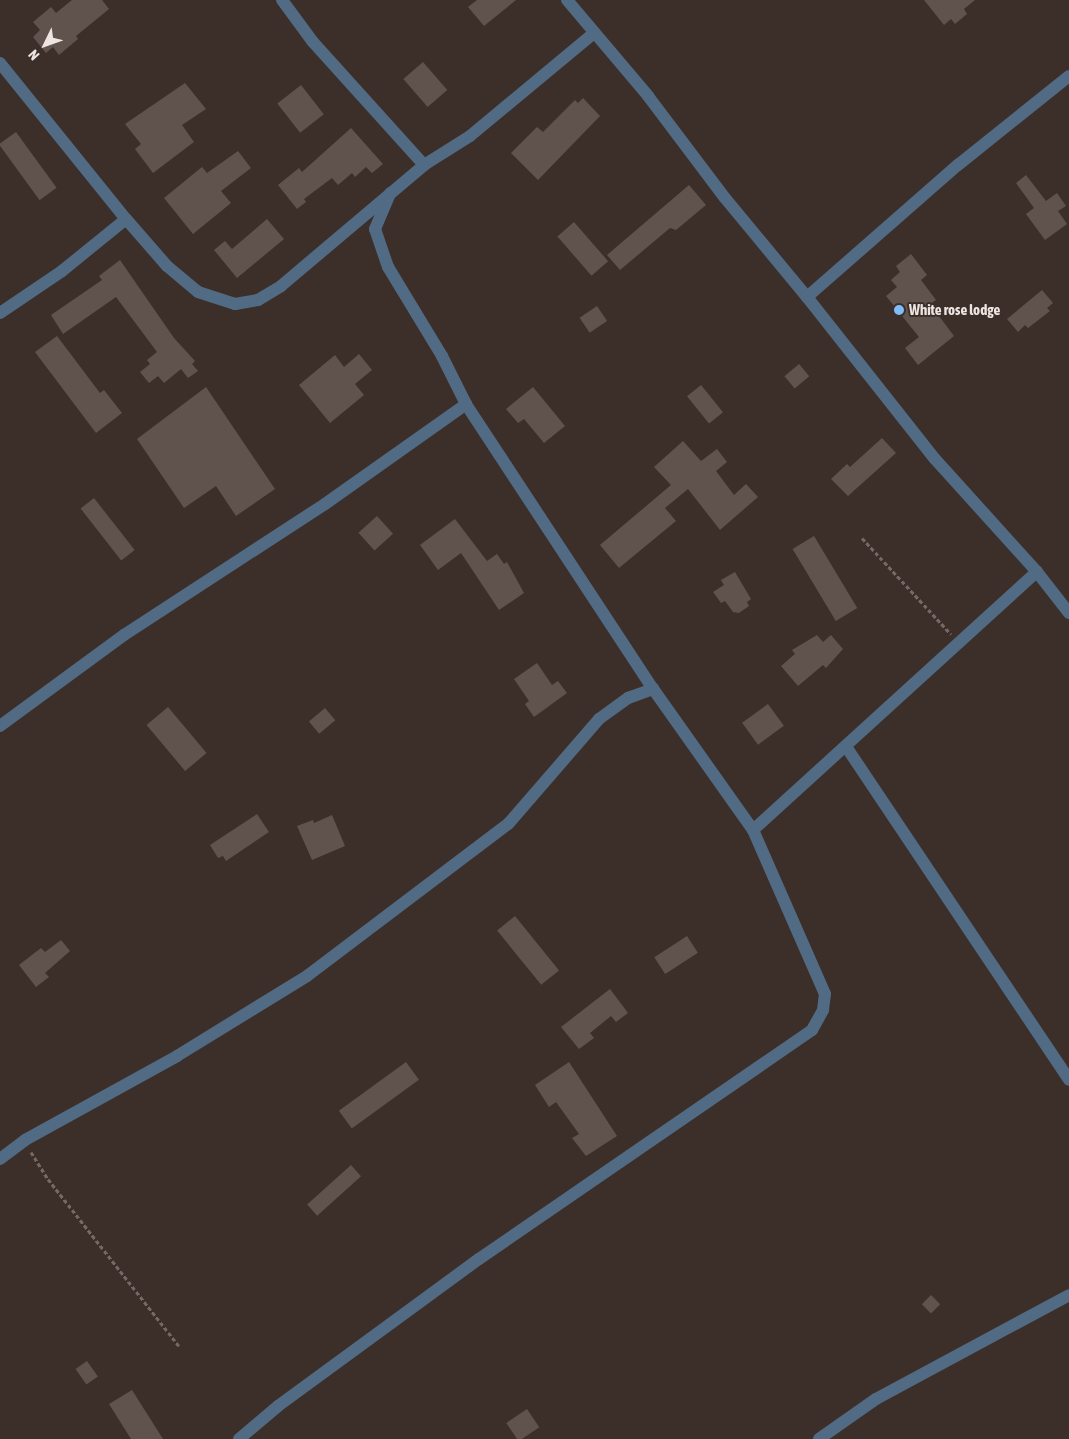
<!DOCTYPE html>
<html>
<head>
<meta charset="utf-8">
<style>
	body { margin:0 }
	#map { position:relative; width:1069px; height:1439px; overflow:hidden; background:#3c2f2a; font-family:"Asap Condensed",sans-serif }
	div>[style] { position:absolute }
	.building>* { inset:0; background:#60524d; transform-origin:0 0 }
	.path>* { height:3px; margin-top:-1.5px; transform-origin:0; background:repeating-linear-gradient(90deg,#756965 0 4px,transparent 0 6.5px) }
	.minor>* { height:12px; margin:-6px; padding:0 6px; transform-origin:6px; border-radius:6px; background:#526b84 }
	.dots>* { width:14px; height:14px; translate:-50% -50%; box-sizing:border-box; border:2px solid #3c2f2a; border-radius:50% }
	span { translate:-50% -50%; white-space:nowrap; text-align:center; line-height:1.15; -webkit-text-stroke:4px #3c2f2a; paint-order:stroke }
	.poi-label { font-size:15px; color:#eee5e2; font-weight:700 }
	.left { translate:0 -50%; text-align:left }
	.north { position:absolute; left:20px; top:20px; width:50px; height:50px; -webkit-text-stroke:4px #3c2f2a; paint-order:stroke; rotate:228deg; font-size:14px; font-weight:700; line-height:20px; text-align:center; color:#eee5e2 }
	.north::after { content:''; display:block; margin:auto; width:18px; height:22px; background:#eee5e2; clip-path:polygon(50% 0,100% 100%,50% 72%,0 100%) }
</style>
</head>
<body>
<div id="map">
	<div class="building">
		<i style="clip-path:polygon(72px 0,102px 0,109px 9px,76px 36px,78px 39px,59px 55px,53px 47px,46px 53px,33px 37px,40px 30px,33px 22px,51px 7px,56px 13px)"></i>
		<i style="clip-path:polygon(477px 0,516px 0,484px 26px,468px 7px)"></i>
		<i style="clip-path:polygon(924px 0,975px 0,964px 9px,967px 14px,955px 24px,951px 19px,944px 25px)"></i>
		<i style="left:423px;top:62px;width:37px;height:26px;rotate:49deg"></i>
		<i style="clip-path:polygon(185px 83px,206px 109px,182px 125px,194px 142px,153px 173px,135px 149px,141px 144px,125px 124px)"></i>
		<i style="left:301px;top:85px;width:37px;height:30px;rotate:52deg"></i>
		<i style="clip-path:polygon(583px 98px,600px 116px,538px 180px,511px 153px,537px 127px,543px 132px,575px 100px,578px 103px)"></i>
		<i style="clip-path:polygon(351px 128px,383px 164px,372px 173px,366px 167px,355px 177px,352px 173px,338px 185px,332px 178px,304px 199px,306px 202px,297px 209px,278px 185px,299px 168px,302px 172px)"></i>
		<i style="left:16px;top:132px;width:69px;height:21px;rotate:54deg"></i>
		<i style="clip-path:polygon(238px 151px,251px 168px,221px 191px,231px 203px,193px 234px,164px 198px,202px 167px,207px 173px)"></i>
		<i style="clip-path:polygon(1026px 175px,1046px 201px,1057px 193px,1066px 206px,1058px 211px,1067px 224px,1045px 240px,1026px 214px,1034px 208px,1016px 183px)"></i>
		<i style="clip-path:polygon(689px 185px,706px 205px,676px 230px,670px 228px,620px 270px,607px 255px)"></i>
		<i style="clip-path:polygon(267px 219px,284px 239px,237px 278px,214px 250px,225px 241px,232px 249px)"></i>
		<i style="left:574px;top:222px;width:52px;height:22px;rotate:49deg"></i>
		<i style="clip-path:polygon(911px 254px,927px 275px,921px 280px,936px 300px,930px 304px,954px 336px,918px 365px,905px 348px,919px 337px,886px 296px,897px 287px,891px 280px,900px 272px,896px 266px)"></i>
		<i style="clip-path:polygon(120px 260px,174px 338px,195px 361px,192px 364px,198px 371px,188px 378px,181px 369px,164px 383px,158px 376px,149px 383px,140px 372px,150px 364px,147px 360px,157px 352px,116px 297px,63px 334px,51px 315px,102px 280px,99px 276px)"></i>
		<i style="clip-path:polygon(1042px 290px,1053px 303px,1047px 308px,1050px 311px,1028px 328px,1025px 325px,1018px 332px,1007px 319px)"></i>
		<i style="left:597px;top:306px;width:18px;height:21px;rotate:56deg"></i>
		<i style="clip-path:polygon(57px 336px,100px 393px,104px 390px,122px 413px,96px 433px,35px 352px)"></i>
		<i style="clip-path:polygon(359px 354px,372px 370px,355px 384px,364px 395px,330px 423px,299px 385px,335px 355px,344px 367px)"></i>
		<i style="left:799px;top:364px;width:16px;height:19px;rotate:50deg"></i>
		<i style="left:701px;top:385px;width:35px;height:18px;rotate:51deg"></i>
		<i style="clip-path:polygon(206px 387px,275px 489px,236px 516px,216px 486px,184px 508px,137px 439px)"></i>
		<i style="clip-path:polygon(533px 387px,565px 426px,544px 443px,524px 419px,518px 423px,506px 409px)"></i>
		<i style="clip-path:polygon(882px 438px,896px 453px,848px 496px,831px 479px,847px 464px,850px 467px)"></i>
		<i style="clip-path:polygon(683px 441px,701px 461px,717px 449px,727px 462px,716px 471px,734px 495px,746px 484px,758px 497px,720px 530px,688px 489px,665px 508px,676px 521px,619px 568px,600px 545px,671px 485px,654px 467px)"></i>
		<i style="left:94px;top:498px;width:66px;height:17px;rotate:52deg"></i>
		<i style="left:377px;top:516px;width:24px;height:25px;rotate:48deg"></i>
		<i style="clip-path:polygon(455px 519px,487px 561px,497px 554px,504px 564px,507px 562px,524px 593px,499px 610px,461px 553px,438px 570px,420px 545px)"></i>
		<i style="left:814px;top:536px;width:84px;height:25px;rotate:59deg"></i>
		<i style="clip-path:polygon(735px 572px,751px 599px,747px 602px,749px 606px,739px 613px,733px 612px,725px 601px,721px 603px,713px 592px,724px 585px,721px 580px)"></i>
		<i style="clip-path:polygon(817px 635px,823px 642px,831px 635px,843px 649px,826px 668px,823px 665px,798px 686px,781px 666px,795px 654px,792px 650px)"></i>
		<i style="clip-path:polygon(537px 663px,552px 685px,558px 681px,567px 693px,534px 717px,525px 704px,529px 701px,514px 679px)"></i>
		<i style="left:768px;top:704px;width:27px;height:32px;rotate:54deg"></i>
		<i style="left:168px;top:707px;width:60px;height:28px;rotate:50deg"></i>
		<i style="left:325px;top:708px;width:16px;height:21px;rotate:50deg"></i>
		<i style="clip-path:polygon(257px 814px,269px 832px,226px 861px,223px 856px,218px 858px,210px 845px)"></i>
		<i style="clip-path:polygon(332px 815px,345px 846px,312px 860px,297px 826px,313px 820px,314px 823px)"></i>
		<i style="left:515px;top:916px;width:70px;height:23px;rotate:51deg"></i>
		<i style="left:687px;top:936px;width:20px;height:39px;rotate:57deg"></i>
		<i style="clip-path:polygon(61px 940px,70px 951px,45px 973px,49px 977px,36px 987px,19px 965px,41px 948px,45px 952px)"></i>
		<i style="clip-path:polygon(610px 989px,628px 1013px,616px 1022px,611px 1016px,590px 1033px,594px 1038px,579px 1049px,561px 1027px)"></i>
		<i style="left:406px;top:1062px;width:22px;height:83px;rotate:54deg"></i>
		<i style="clip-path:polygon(569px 1062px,617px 1136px,586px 1156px,572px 1138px,579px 1134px,556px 1102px,549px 1107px,535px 1085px)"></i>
		<i style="left:351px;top:1165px;width:15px;height:59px;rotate:48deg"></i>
		<i style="left:931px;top:1295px;width:13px;height:13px;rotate:45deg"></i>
		<i style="left:87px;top:1361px;width:19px;height:14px;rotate:55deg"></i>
		<i style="clip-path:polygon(132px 1390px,163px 1439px,131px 1439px,109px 1404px)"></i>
		<i style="left:527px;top:1409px;width:22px;height:25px;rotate:56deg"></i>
	</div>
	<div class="path">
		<i style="left:862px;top:538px;width:131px;rotate:47.2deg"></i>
		<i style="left:31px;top:1152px;width:32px;rotate:58deg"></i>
		<i style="left:48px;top:1179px;width:212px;rotate:51.9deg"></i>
	</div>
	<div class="minor">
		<i style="left:282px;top:0;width:52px;rotate:53.6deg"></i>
		<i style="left:313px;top:42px;width:166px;rotate:47.9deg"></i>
		<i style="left:567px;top:0;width:126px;rotate:49.8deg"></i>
		<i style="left:648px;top:96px;width:128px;rotate:53deg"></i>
		<i style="left:725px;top:198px;width:129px;rotate:50.4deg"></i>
		<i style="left:807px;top:297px;width:206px;rotate:51.7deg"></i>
		<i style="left:935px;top:459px;width:152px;rotate:47.9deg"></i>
		<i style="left:1037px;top:572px;width:52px;rotate:52deg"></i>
		<i style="left:0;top:63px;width:201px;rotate:51.1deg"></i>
		<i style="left:807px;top:297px;width:201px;rotate:-41.2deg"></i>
		<i style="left:958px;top:165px;width:142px;rotate:-38.7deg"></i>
		<i style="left:0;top:313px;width:75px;rotate:-34.1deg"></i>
		<i style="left:62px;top:271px;width:82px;rotate:-39.1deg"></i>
		<i style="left:126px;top:219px;width:62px;rotate:48.9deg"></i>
		<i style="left:167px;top:266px;width:40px;rotate:40deg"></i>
		<i style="left:198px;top:292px;width:39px;rotate:18deg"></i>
		<i style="left:235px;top:304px;width:23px;rotate:-10deg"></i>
		<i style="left:258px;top:300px;width:27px;rotate:-31deg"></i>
		<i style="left:281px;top:286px;width:187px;rotate:-40.2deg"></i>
		<i style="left:424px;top:165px;width:54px;rotate:-32.2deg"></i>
		<i style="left:470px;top:136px;width:161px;rotate:-39.7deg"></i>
		<i style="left:0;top:726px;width:154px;rotate:-36.3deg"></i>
		<i style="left:124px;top:635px;width:240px;rotate:-33.1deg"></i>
		<i style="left:325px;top:504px;width:173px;rotate:-35.3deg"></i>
		<i style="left:847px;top:748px;width:399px;rotate:56.2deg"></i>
		<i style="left:753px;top:830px;width:384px;rotate:-42.3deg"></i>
		<i style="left:0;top:1159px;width:31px;rotate:-37deg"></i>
		<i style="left:25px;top:1140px;width:174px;rotate:-28.9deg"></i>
		<i style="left:177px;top:1056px;width:153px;rotate:-31.6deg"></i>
		<i style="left:307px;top:976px;width:253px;rotate:-37.1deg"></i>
		<i style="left:509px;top:823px;width:138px;rotate:-49.1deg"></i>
		<i style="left:599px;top:719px;width:36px;rotate:-36deg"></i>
		<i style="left:628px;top:698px;width:27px;rotate:-20deg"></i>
		<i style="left:239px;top:1439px;width:51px;rotate:-40.2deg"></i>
		<i style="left:278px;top:1406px;width:249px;rotate:-36.2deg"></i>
		<i style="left:479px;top:1259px;width:404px;rotate:-34.5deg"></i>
		<i style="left:812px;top:1030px;width:23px;rotate:-61deg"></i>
		<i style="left:823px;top:1010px;width:16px;rotate:-83deg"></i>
		<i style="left:825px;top:994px;width:179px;rotate:-113.7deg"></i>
		<i style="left:753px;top:830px;width:173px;rotate:-125.3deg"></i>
		<i style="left:653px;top:689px;width:341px;rotate:-123.3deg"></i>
		<i style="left:466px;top:404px;width:54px;rotate:-116.6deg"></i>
		<i style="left:442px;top:356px;width:104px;rotate:-121.2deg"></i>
		<i style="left:388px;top:267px;width:40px;rotate:-108.9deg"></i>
		<i style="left:375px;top:229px;width:39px;rotate:-67deg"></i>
		<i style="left:819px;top:1439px;width:70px;rotate:-35.1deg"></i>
		<i style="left:876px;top:1399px;width:219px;rotate:-28.3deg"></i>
	</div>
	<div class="dots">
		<i style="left:899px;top:310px;background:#7fbdfa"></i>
	</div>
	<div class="poi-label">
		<span class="left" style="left:909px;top:310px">White rose lodge</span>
	</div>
	<div class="north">N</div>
</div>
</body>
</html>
